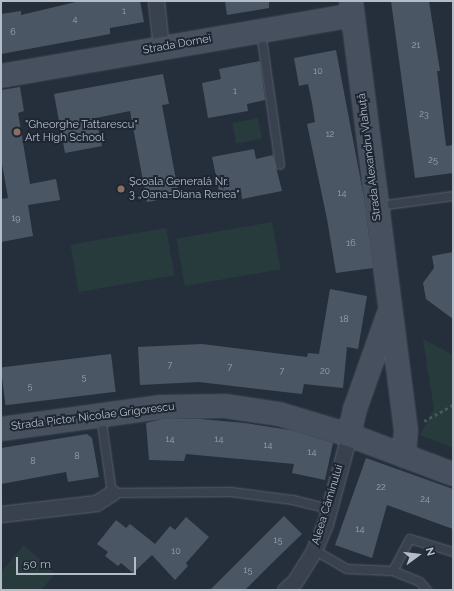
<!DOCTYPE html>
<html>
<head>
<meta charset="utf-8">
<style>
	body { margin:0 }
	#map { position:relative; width:454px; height:591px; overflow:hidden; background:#252f3c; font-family:Raleway,sans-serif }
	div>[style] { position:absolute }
	.green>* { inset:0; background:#273b3d; transform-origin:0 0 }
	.building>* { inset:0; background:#4b5665; transform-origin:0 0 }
	.path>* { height:2.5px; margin-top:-1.25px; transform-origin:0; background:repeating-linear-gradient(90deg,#45585b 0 3px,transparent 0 6px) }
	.roads { filter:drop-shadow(0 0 1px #565f6b) drop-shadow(0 0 1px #565f6b) }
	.lane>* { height:8px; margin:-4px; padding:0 4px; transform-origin:4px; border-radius:4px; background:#38414d }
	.street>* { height:15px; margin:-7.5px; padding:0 7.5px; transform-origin:7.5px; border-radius:7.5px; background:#38414d }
	.secondary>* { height:22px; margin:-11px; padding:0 11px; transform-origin:11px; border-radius:11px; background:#47505f }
	.dots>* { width:11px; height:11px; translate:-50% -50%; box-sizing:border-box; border:2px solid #1d2632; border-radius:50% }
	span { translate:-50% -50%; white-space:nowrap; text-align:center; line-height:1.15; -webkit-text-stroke:4px #1d2632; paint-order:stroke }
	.number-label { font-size:9px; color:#9aa2af }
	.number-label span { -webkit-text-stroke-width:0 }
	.street-label { font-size:11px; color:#b4bcc8 }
	.poi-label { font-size:11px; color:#b4bcc8 }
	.left { translate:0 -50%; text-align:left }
	.frame { position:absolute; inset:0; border:2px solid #b4bcc8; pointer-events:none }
	.north { position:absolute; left:398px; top:535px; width:40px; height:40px; -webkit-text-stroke:3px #1d2632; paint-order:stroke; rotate:75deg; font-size:11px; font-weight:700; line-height:16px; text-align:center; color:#b4bcc8 }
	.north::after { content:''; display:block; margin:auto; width:14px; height:18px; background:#b4bcc8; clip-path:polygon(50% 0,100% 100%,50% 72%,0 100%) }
	.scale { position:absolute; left:16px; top:557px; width:120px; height:18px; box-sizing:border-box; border:2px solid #b4bcc8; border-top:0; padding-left:5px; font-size:12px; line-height:14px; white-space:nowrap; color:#b4bcc8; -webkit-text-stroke:3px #1d2632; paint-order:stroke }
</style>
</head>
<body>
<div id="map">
	<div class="green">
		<i style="left:258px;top:118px;width:21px;height:26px;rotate:79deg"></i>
		<i style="left:272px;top:222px;width:48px;height:97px;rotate:80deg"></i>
		<i style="left:166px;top:228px;width:48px;height:97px;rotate:80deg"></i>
		<i style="clip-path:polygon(423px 339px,453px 355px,453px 448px,420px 435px,434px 409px)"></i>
		<i style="clip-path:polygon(24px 545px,55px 574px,41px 590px,1px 590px,1px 572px)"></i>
	</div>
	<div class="building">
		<i style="clip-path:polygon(80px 1px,140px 1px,144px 22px,110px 28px,110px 34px,1px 54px,1px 14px,21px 11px,21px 15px)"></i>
		<i style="clip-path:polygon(225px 1px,269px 1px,269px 8px,227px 15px)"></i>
		<i style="clip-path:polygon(391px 1px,429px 1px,440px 71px,437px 71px,446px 146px,453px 145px,453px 173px,415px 178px)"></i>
		<i style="clip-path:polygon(336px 50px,364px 198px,373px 268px,336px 273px,327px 219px,307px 124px,315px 122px,312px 103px,308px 84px,299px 86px,294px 58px)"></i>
		<i style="clip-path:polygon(260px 61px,265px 100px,247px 104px,248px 111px,208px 118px,202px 83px,221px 79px,219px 69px)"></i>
		<i style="clip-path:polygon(163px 74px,169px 104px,162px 105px,179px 196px,147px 202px,130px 111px,96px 118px,102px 146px,65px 153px,54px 94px)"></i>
		<i style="clip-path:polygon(20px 87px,24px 111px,18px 113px,30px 184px,56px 179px,60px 200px,28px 205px,33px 236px,1px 242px,1px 199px,8px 198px,1px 158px,1px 90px)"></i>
		<i style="clip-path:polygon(254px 149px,256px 159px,273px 155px,282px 191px,242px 199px,241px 191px,220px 196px,212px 157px)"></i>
		<i style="clip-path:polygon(453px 252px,453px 319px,426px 299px,423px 283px,434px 268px,432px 256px)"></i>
		<i style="clip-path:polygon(330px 289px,367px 296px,358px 349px,347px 347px,343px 388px,304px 384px,302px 394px,199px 382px,140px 385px,138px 347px,202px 344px,307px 357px,308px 353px,319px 354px)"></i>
		<i style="left:111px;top:354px;width:38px;height:111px;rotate:83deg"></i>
		<i style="clip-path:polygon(163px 419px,200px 419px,245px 423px,290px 430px,333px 443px,325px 480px,292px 473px,294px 464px,186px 454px,184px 461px,149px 460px,146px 423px)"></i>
		<i style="clip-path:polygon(87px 434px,92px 438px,99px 477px,68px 482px,66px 472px,1px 484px,1px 448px)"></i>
		<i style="clip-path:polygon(366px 458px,453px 489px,453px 529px,387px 505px,372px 558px,335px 545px)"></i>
		<i style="clip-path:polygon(284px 516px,302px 534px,271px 564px,245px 590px,210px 590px)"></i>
		<i style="clip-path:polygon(186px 517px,209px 537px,186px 563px,188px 566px,175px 580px,152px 555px,133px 573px,121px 563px,118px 566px,105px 556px,108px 552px,97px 544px,116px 520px,126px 528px,130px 524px,155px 544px,170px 526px,175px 530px)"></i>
	</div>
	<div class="path">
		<i style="left:424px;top:421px;width:33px;rotate:-29deg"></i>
	</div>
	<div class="roads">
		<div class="lane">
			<i style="left:261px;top:32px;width:134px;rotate:81.9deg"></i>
			<i style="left:379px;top:206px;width:75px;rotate:-7.7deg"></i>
			<i style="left:101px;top:416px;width:78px;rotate:81.9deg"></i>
			<i style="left:112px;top:493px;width:119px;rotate:-0.5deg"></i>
			<i style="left:231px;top:492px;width:63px;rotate:7.4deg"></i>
			<i style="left:293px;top:500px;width:37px;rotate:14deg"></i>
			<i style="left:314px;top:550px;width:38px;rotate:30deg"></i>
			<i style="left:347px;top:569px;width:46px;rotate:2.5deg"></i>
			<i style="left:393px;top:571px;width:29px;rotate:22deg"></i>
			<i style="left:420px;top:582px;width:11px;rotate:49deg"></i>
			<i style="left:393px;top:571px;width:36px;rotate:-62deg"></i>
			<i style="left:410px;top:539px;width:45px;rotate:16.8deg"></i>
		</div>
		<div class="street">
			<i style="left:156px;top:1px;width:47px;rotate:83.9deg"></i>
			<i style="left:1px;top:514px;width:96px;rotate:-6.6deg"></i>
			<i style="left:96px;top:503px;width:19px;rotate:-32deg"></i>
			<i style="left:285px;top:590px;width:13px;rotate:-42deg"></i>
			<i style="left:295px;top:581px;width:36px;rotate:-58deg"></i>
			<i style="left:314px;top:550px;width:28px;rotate:-67deg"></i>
			<i style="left:325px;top:524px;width:92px;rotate:-74.9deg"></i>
		</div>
		<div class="secondary">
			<i style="left:351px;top:1px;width:434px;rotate:82.7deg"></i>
			<i style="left:406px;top:431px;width:25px;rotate:95deg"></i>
			<i style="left:1px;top:76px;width:357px;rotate:-9.8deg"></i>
			<i style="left:1px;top:429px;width:162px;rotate:-7.8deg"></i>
			<i style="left:162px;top:407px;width:63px;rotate:-0.9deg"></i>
			<i style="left:225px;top:406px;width:55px;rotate:8.4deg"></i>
			<i style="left:279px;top:414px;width:73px;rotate:16.7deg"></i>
			<i style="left:349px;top:435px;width:111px;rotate:20.6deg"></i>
			<i style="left:349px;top:435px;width:27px;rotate:-77deg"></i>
			<i style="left:355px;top:409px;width:99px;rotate:-70.5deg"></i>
		</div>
	</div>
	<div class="dots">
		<i style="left:17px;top:132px;background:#8d6e63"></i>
		<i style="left:121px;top:189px;background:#8d6e63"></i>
	</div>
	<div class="number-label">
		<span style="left:124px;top:11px">1</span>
		<span style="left:75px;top:19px">4</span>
		<span style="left:13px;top:32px">6</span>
		<span style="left:416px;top:45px">21</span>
		<span style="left:318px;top:71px">10</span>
		<span style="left:235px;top:91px">1</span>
		<span style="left:424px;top:114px">23</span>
		<span style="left:330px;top:134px">12</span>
		<span style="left:433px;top:160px">25</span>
		<span style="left:342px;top:193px">14</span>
		<span style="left:16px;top:218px">19</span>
		<span style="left:351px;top:243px">16</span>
		<span style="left:344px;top:319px">18</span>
		<span style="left:170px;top:365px">7</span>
		<span style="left:230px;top:367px">7</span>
		<span style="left:282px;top:371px">7</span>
		<span style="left:325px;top:371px">20</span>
		<span style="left:84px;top:377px">5</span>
		<span style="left:30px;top:386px">5</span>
		<span style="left:170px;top:439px">14</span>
		<span style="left:219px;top:439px">14</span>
		<span style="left:268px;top:445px">14</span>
		<span style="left:312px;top:452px">14</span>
		<span style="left:77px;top:456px">8</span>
		<span style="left:33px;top:461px">8</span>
		<span style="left:381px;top:487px">22</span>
		<span style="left:425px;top:499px">24</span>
		<span style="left:360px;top:529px">14</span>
		<span style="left:278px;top:540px">15</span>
		<span style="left:176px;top:551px">10</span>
		<span style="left:248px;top:570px">15</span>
	</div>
	<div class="street-label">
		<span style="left:177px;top:45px;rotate:-10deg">Strada Dornei</span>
		<span style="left:370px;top:157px;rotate:-97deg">Strada Alexandru Vlahuță</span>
		<span style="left:93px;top:417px;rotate:-7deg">Strada Pictor Nicolae Grigorescu</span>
		<span style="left:328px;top:505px;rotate:-73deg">Aleea Căminului</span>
	</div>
	<div class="poi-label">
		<span class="left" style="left:25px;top:132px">"Gheorghe Tattarescu"<br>Art High School</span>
		<span class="left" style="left:129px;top:189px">Școala Generală Nr.<br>3 „Oana-Diana Renea"</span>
	</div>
	<div class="frame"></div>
	<div class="north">N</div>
	<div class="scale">50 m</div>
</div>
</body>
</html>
